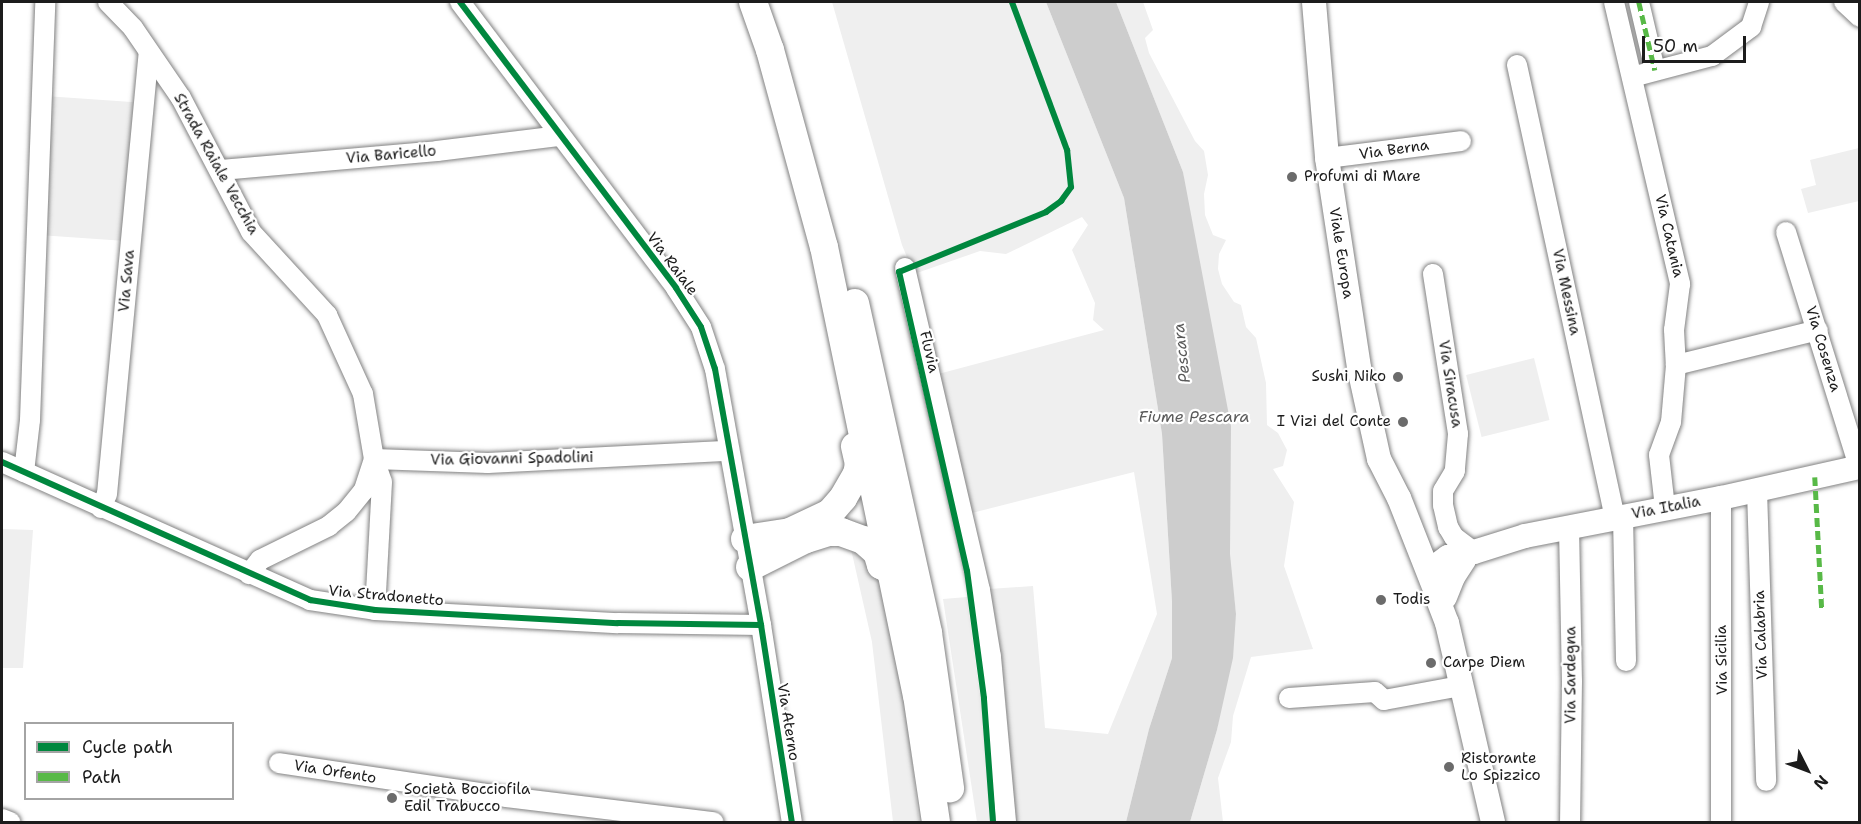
<!DOCTYPE html>
<html>
<head>
<meta charset="utf-8">
<style>
	body { margin:0 }
	#map { position:relative; width:1861px; height:824px; overflow:hidden; background:#fff; font-family:"Shantell Sans",sans-serif }
	div>[style] { position:absolute }
	.green>* { inset:0; background:#efefef; transform-origin:0 0 }
	.water>* { inset:0; background:#cdcdcd }
	.roads { filter:drop-shadow(0 0 2px #828282) drop-shadow(0 0 2px #828282) }
	.minor>* { height:20px; margin:-10px; padding:0 10px; transform-origin:10px; border-radius:10px; background:#fff }
	.major>* { height:24px; margin:-12px; padding:0 12px; transform-origin:12px; border-radius:12px; background:#fff }
	.highway>* { height:28px; margin:-14px; padding:0 14px; transform-origin:14px; border-radius:14px; background:#fff }
	.quiet>* { height:4.5px; margin-top:-2.25px; transform-origin:0; background:repeating-linear-gradient(90deg,#58b947 0 9px,transparent 0 13.5px) }
	.cycleway>* { height:6px; margin:-3px; padding:0 3px; transform-origin:3px; border-radius:3px; background:#00873e }
	.dots>* { width:16px; height:16px; translate:-50% -50%; box-sizing:border-box; border:3px solid #fff; border-radius:50% }
	span { translate:-50% -50%; white-space:nowrap; text-align:center; line-height:1.15; -webkit-text-stroke:4.5px #fff; paint-order:stroke }
	.street-label { font-size:15px; color:#1c1c1c }
	.poi-label { font-size:15px; color:#1c1c1c }
	.left { translate:0 -50%; text-align:left }
	.right { translate:-100% -50%; text-align:right }
	.water-label { font-size:16px; color:#5a5a5a; font-style:italic }
	.frame { position:absolute; inset:0; border:3px solid #1c1c1c; pointer-events:none }
	.legend { position:absolute; left:24px; top:722px; width:210px; height:78px; box-sizing:border-box; background:#fff; border:2px solid #a4a4a4; margin:0; padding:8px 10px; list-style:none; font-size:18px; color:#1c1c1c }
	.legend li { display:flex; align-items:center; gap:12px; height:30px }
	.legend b { width:30px; border:2px solid #a4a4a4 }
	.north { position:absolute; left:1777px; top:740px; width:60px; height:60px; -webkit-text-stroke:4px #fff; paint-order:stroke; rotate:132deg; font-size:16px; font-weight:700; line-height:24px; text-align:center; color:#1c1c1c }
	.north::after { content:''; display:block; margin:auto; width:21px; height:27px; background:#1c1c1c; clip-path:polygon(50% 0,100% 100%,50% 72%,0 100%) }
	.scale { position:absolute; left:1642px; top:36px; width:104px; height:27px; box-sizing:border-box; border:3px solid #1c1c1c; border-top:0; padding-left:8px; font-size:18px; line-height:21px; white-space:nowrap; color:#1c1c1c; -webkit-text-stroke:4px #fff; paint-order:stroke }
</style>
</head>
<body>
<div id="map">
	<div class="green">
		<i style="clip-path:polygon(832px 2px,1046px 2px,1124px 198px,1162px 434px,1172px 602px,1172px 658px,1149px 729px,1126px 822px,1010px 822px,998px 632px,989px 589px,1033px 586px,1045px 728px,1108px 734px,1157px 614px,1134px 472px,960px 516px,927px 377px,1104px 330px,1093px 320px,1095px 303px,1072px 250px,1088px 225px,1082px 217px,1006px 254px,980px 251px,914px 274px,902px 245px)"></i>
		<i style="clip-path:polygon(1116px 2px,1143px 2px,1153px 30px,1145px 38px,1149px 53px,1195px 141px,1204px 151px,1208px 175px,1204px 194px,1205px 215px,1213px 235px,1226px 240px,1219px 254px,1218px 269px,1222px 284px,1234px 302px,1241px 305px,1246px 327px,1256px 338px,1266px 383px,1267px 425px,1278px 433px,1287px 450px,1283px 466px,1273px 469px,1294px 502px,1284px 566px,1313px 649px,1251px 657px,1233px 716px,1231px 742px,1218px 778px,1223px 822px,1190px 822px,1217px 730px,1236px 614px,1183px 172px)"></i>
		<i style="left:45px;top:96px;width:94px;height:139px;rotate:4deg"></i>
		<i style="clip-path:polygon(1859px 148px,1859px 201px,1808px 213px,1801px 189px,1816px 185px,1810px 160px)"></i>
		<i style="left:1534px;top:358px;width:64px;height:70px;rotate:76deg"></i>
		<i style="clip-path:polygon(2px 529px,33px 530px,23px 668px,2px 668px)"></i>
		<i style="clip-path:polygon(851px 549px,880px 574px,904px 691px,919px 822px,893px 822px,872px 642px)"></i>
		<i style="clip-path:polygon(967px 597px,982px 709px,991px 822px,977px 822px,943px 599px)"></i>
	</div>
	<div class="water">
		<i style="clip-path:polygon(1046px 2px,1116px 2px,1183px 172px,1231px 426px,1230px 554px,1236px 614px,1233px 658px,1217px 730px,1190px 822px,1126px 822px,1149px 729px,1172px 658px,1172px 602px,1162px 434px,1124px 198px)"></i>
	</div>
	<div class="roads">
		<div class="minor">
			<i style="left:108px;top:2px;width:36px;rotate:46deg"></i>
			<i style="left:133px;top:28px;width:85px;rotate:55.6deg"></i>
			<i style="left:181px;top:98px;width:151px;rotate:62.4deg"></i>
			<i style="left:251px;top:232px;width:113px;rotate:47.5deg"></i>
			<i style="left:327px;top:315px;width:87px;rotate:65.5deg"></i>
			<i style="left:363px;top:394px;width:66px;rotate:80.4deg"></i>
			<i style="left:374px;top:459px;width:33px;rotate:108deg"></i>
			<i style="left:364px;top:490px;width:28px;rotate:129deg"></i>
			<i style="left:346px;top:512px;width:22px;rotate:141deg"></i>
			<i style="left:329px;top:526px;width:77px;rotate:153.8deg"></i>
			<i style="left:260px;top:560px;width:18px;rotate:128deg"></i>
			<i style="left:460px;top:2px;width:358px;rotate:52.9deg"></i>
			<i style="left:676px;top:288px;width:46px;rotate:57.3deg"></i>
			<i style="left:701px;top:327px;width:44px;rotate:71.6deg"></i>
			<i style="left:715px;top:369px;width:260px;rotate:79.8deg"></i>
			<i style="left:761px;top:625px;width:199px;rotate:81.1deg"></i>
			<i style="left:1614px;top:2px;width:290px;rotate:76.8deg"></i>
			<i style="left:1680px;top:284px;width:46px;rotate:97.4deg"></i>
			<i style="left:1674px;top:330px;width:35px;rotate:87deg"></i>
			<i style="left:1676px;top:365px;width:57px;rotate:95deg"></i>
			<i style="left:1671px;top:422px;width:35px;rotate:110deg"></i>
			<i style="left:1659px;top:455px;width:53px;rotate:83.5deg"></i>
			<i style="left:1639px;top:2px;width:70px;rotate:76.8deg"></i>
			<i style="left:1844px;top:2px;width:22px;rotate:43deg"></i>
			<i style="left:1517px;top:65px;width:463px;rotate:77.8deg"></i>
			<i style="left:1632px;top:77px;width:83px;rotate:-14.7deg"></i>
			<i style="left:1712px;top:56px;width:49px;rotate:-36.6deg"></i>
			<i style="left:1751px;top:27px;width:26px;rotate:-72deg"></i>
			<i style="left:1327px;top:158px;width:135px;rotate:-7.2deg"></i>
			<i style="left:221px;top:170px;width:217px;rotate:-5deg"></i>
			<i style="left:437px;top:151px;width:124px;rotate:-7deg"></i>
			<i style="left:1786px;top:232px;width:246px;rotate:72.7deg"></i>
			<i style="left:905px;top:268px;width:331px;rotate:76.9deg"></i>
			<i style="left:980px;top:590px;width:68px;rotate:80.7deg"></i>
			<i style="left:991px;top:657px;width:166px;rotate:84.8deg"></i>
			<i style="left:1433px;top:274px;width:162px;rotate:81.1deg"></i>
			<i style="left:1458px;top:434px;width:37px;rotate:95deg"></i>
			<i style="left:1455px;top:471px;width:23px;rotate:121deg"></i>
			<i style="left:1443px;top:491px;width:14px;rotate:90deg"></i>
			<i style="left:1443px;top:505px;width:23px;rotate:77deg"></i>
			<i style="left:1448px;top:527px;width:12px;rotate:59deg"></i>
			<i style="left:1454px;top:537px;width:25px;rotate:37deg"></i>
			<i style="left:1676px;top:365px;width:146px;rotate:-13.8deg"></i>
			<i style="left:374px;top:459px;width:114px;rotate:2deg"></i>
			<i style="left:488px;top:463px;width:241px;rotate:-2.9deg"></i>
			<i style="left:374px;top:459px;width:24px;rotate:71deg"></i>
			<i style="left:382px;top:482px;width:128px;rotate:93.1deg"></i>
			<i style="left:2px;top:462px;width:338px;rotate:24.1deg"></i>
			<i style="left:310px;top:600px;width:66px;rotate:8.7deg"></i>
			<i style="left:375px;top:610px;width:243px;rotate:3.1deg"></i>
			<i style="left:618px;top:623px;width:143px;rotate:0.8deg"></i>
			<i style="left:24px;top:472px;width:52px;rotate:-83.4deg"></i>
			<i style="left:30px;top:420px;width:418px;rotate:-87.9deg"></i>
			<i style="left:1757px;top:490px;width:291px;rotate:88.2deg"></i>
			<i style="left:1721px;top:498px;width:324px;rotate:90deg"></i>
			<i style="left:101px;top:508px;width:15px;rotate:-67deg"></i>
			<i style="left:107px;top:494px;width:443px;rotate:-84.6deg"></i>
			<i style="left:1623px;top:517px;width:144px;rotate:88.8deg"></i>
			<i style="left:1569px;top:527px;width:154px;rotate:88.9deg"></i>
			<i style="left:1572px;top:681px;width:141px;rotate:90.8deg"></i>
			<i style="left:1289px;top:698px;width:86px;rotate:-4deg"></i>
			<i style="left:1375px;top:692px;width:12px;rotate:42deg"></i>
			<i style="left:1384px;top:700px;width:77px;rotate:-10.4deg"></i>
			<i style="left:279px;top:763px;width:230px;rotate:8.5deg"></i>
			<i style="left:506px;top:797px;width:209px;rotate:6.9deg"></i>
			<i style="left:2px;top:819px;width:9px;rotate:21deg"></i>
		</div>
		<div class="major">
			<i style="left:1314px;top:2px;width:157px;rotate:85.2deg"></i>
			<i style="left:1327px;top:158px;width:212px;rotate:81.3deg"></i>
			<i style="left:1359px;top:368px;width:93px;rotate:77.6deg"></i>
			<i style="left:1379px;top:459px;width:44px;rotate:62.9deg"></i>
			<i style="left:1399px;top:498px;width:96px;rotate:68.5deg"></i>
			<i style="left:1445px;top:597px;width:22px;rotate:-68deg"></i>
			<i style="left:1453px;top:577px;width:20px;rotate:-57deg"></i>
			<i style="left:1493px;top:822px;width:204px;rotate:-103deg"></i>
			<i style="left:1447px;top:623px;width:33px;rotate:-111deg"></i>
			<i style="left:1435px;top:592px;width:27px;rotate:-86deg"></i>
			<i style="left:1437px;top:565px;width:14px;rotate:-36deg"></i>
			<i style="left:1448px;top:557px;width:26px;rotate:-11deg"></i>
			<i style="left:1474px;top:552px;width:53px;rotate:-17.4deg"></i>
			<i style="left:1525px;top:536px;width:200px;rotate:-11deg"></i>
			<i style="left:1721px;top:498px;width:142px;rotate:-12.6deg"></i>
		</div>
		<div class="highway">
			<i style="left:753px;top:2px;width:51px;rotate:70.5deg"></i>
			<i style="left:770px;top:50px;width:204px;rotate:74.7deg"></i>
			<i style="left:824px;top:247px;width:458px;rotate:78.3deg"></i>
			<i style="left:917px;top:695px;width:128px;rotate:81.5deg"></i>
			<i style="left:855px;top:303px;width:338px;rotate:77.5deg"></i>
			<i style="left:928px;top:633px;width:157px;rotate:81.9deg"></i>
			<i style="left:745px;top:539px;width:46px;rotate:-8.8deg"></i>
			<i style="left:790px;top:532px;width:44px;rotate:-25.4deg"></i>
			<i style="left:830px;top:513px;width:20px;rotate:-49deg"></i>
			<i style="left:843px;top:498px;width:28px;rotate:-60deg"></i>
			<i style="left:857px;top:474px;width:10px;rotate:-79deg"></i>
			<i style="left:859px;top:464px;width:18px;rotate:-103deg"></i>
			<i style="left:750px;top:567px;width:63px;rotate:-26.6deg"></i>
			<i style="left:806px;top:539px;width:24px;rotate:-17deg"></i>
			<i style="left:829px;top:532px;width:12px"></i>
			<i style="left:841px;top:532px;width:23px;rotate:20deg"></i>
			<i style="left:863px;top:540px;width:18px;rotate:41deg"></i>
			<i style="left:877px;top:552px;width:14px;rotate:73deg"></i>
			<i style="left:881px;top:565px;width:8px;rotate:30deg"></i>
		</div>
	</div>
	<div class="quiet">
		<i style="left:1639px;top:2px;width:70px;rotate:76.8deg"></i>
		<i style="left:1815px;top:477px;width:132px;rotate:87deg"></i>
	</div>
	<div class="cycleway">
		<i style="left:460px;top:2px;width:358px;rotate:52.9deg"></i>
		<i style="left:676px;top:288px;width:46px;rotate:57.3deg"></i>
		<i style="left:701px;top:327px;width:44px;rotate:71.6deg"></i>
		<i style="left:715px;top:369px;width:260px;rotate:79.8deg"></i>
		<i style="left:761px;top:625px;width:199px;rotate:81.1deg"></i>
		<i style="left:2px;top:462px;width:338px;rotate:24.1deg"></i>
		<i style="left:310px;top:600px;width:66px;rotate:8.7deg"></i>
		<i style="left:375px;top:610px;width:243px;rotate:3.1deg"></i>
		<i style="left:618px;top:623px;width:143px;rotate:0.8deg"></i>
		<i style="left:993px;top:822px;width:124px;rotate:-94.2deg"></i>
		<i style="left:984px;top:698px;width:128px;rotate:-97.6deg"></i>
		<i style="left:967px;top:571px;width:307px;rotate:-102.8deg"></i>
		<i style="left:899px;top:272px;width:159px;rotate:-22.2deg"></i>
		<i style="left:1046px;top:212px;width:19px;rotate:-36deg"></i>
		<i style="left:1061px;top:201px;width:17px;rotate:-54deg"></i>
		<i style="left:1071px;top:187px;width:37px;rotate:-96deg"></i>
		<i style="left:1067px;top:150px;width:158px;rotate:-110.4deg"></i>
	</div>
	<div class="dots">
		<i style="left:1292px;top:177px;background:#6b6b6b"></i>
		<i style="left:1398px;top:377px;background:#6b6b6b"></i>
		<i style="left:1403px;top:422px;background:#6b6b6b"></i>
		<i style="left:1381px;top:600px;background:#6b6b6b"></i>
		<i style="left:1431px;top:663px;background:#6b6b6b"></i>
		<i style="left:1449px;top:767px;background:#6b6b6b"></i>
		<i style="left:392px;top:798px;background:#6b6b6b"></i>
	</div>
	<div class="street-label">
		<span style="left:1394px;top:150px;rotate:-8deg">Via Berna</span>
		<span style="left:391px;top:155px;rotate:-5deg">Via Baricello</span>
		<span style="left:216px;top:164px;rotate:61deg">Strada Raiale Vecchia</span>
		<span style="left:1669px;top:236px;rotate:77deg">Via Catania</span>
		<span style="left:1341px;top:253px;rotate:81deg">Viale Europa</span>
		<span style="left:672px;top:264px;rotate:53deg">Via Raiale</span>
		<span style="left:127px;top:281px;rotate:-85deg">Via Sava</span>
		<span style="left:1566px;top:292px;rotate:78deg">Via Messina</span>
		<span style="left:1823px;top:349px;rotate:73deg">Via Cosenza</span>
		<span style="left:929px;top:352px;rotate:77deg">Fluvia</span>
		<span style="left:1450px;top:384px;rotate:81deg">Via Siracusa</span>
		<span style="left:512px;top:459px;rotate:-1deg">Via Giovanni Spadolini</span>
		<span style="left:1666px;top:508px;rotate:-11deg">Via Italia</span>
		<span style="left:386px;top:596px;rotate:5deg">Via Stradonetto</span>
		<span style="left:1761px;top:635px;rotate:-92deg">Via Calabria</span>
		<span style="left:1722px;top:660px;rotate:-91deg">Via Sicilia</span>
		<span style="left:1571px;top:675px;rotate:-90deg">Via Sardegna</span>
		<span style="left:788px;top:722px;rotate:81deg">Via Aterno</span>
		<span style="left:335px;top:772px;rotate:9deg">Via Orfento</span>
	</div>
	<div class="poi-label">
		<span class="left" style="left:1304px;top:177px">Profumi di Mare</span>
		<span class="right" style="left:1386px;top:377px">Sushi Niko</span>
		<span class="right" style="left:1391px;top:422px">I Vizi del Conte</span>
		<span class="left" style="left:1393px;top:600px">Todis</span>
		<span class="left" style="left:1443px;top:663px">Carpe Diem</span>
		<span class="left" style="left:1461px;top:767px">Ristorante<br>Lo Spizzico</span>
		<span class="left" style="left:404px;top:798px">Società Bocciofila<br>Edil Trabucco</span>
	</div>
	<div class="water-label">
		<span style="left:1182px;top:353px;rotate:-96deg">Pescara</span>
		<span style="left:1194px;top:417px">Fiume Pescara</span>
	</div>
	<div class="frame"></div>
	<ul class="legend">
	<li><b style="height:8px;background:#00873e"></b>Cycle path</li>
	<li><b style="height:8px;background:#58b947"></b>Path</li>
	</ul>
	<div class="north">N</div>
	<div class="scale">50 m</div>
</div>
</body>
</html>
